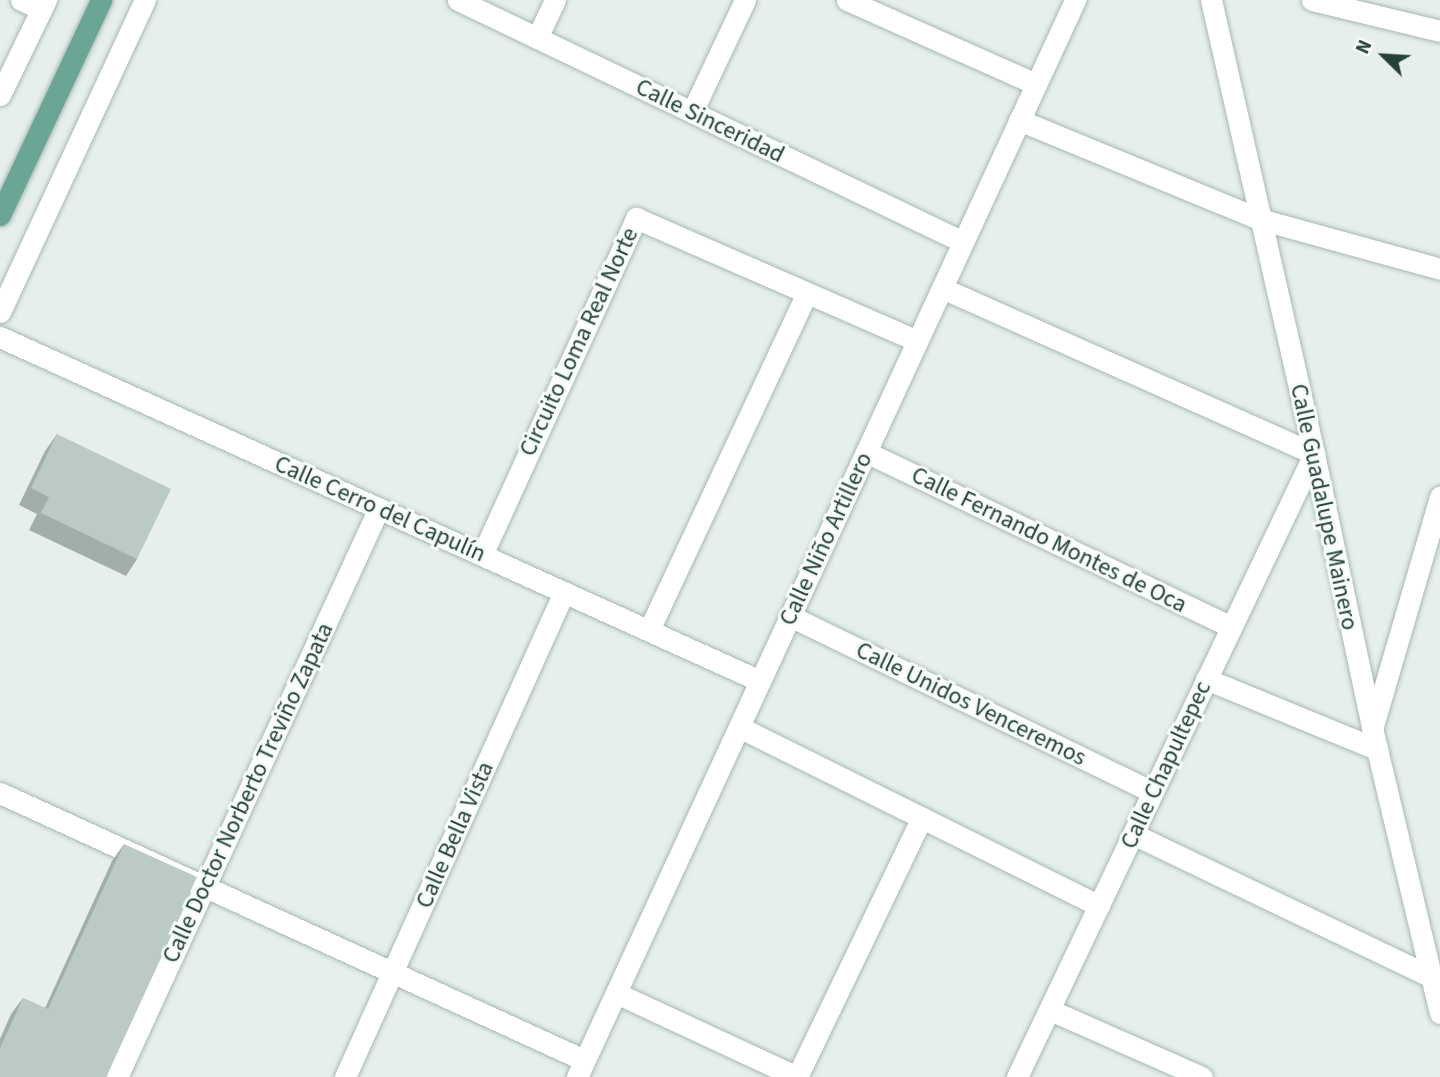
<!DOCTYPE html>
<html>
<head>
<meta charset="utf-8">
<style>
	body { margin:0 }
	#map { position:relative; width:1440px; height:1077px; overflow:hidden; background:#e6efeb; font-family:"Source Sans 3",sans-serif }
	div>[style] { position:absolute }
	.roads { filter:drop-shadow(0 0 2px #a8b8b2) drop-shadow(0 0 2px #a8b8b2) }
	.minor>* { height:21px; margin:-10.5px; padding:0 10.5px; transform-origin:10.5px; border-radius:10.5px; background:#fff }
	.major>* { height:21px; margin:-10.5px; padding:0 10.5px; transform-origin:10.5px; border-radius:10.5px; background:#6aa596 }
	.wall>* { inset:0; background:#a1aea9 }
	.building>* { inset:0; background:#bbcac4 }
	span { translate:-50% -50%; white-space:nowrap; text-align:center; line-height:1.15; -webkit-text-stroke:6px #f7fbf9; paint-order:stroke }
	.street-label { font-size:24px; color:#24423a }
	.north { position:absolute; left:1349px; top:21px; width:70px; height:70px; -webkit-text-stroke:5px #f7fbf9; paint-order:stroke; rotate:294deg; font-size:19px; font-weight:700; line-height:28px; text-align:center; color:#24423a }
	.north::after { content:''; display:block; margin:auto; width:24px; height:32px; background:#24423a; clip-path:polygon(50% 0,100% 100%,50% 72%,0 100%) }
</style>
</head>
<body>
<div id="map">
	<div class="roads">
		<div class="minor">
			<i style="left:21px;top:0;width:22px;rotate:24deg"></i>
			<i style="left:458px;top:0;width:560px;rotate:25.6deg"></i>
			<i style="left:847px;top:0;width:207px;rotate:24deg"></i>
			<i style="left:1211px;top:0;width:466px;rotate:77.2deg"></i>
			<i style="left:1314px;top:454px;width:280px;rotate:78deg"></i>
			<i style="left:1372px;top:728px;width:293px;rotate:76.6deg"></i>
			<i style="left:1312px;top:0;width:132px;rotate:13.6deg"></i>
			<i style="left:537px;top:38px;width:42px;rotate:-64.7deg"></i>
			<i style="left:0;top:95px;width:106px;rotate:-64.2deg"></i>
			<i style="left:692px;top:112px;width:124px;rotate:-64.7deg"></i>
			<i style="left:1019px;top:120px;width:260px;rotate:22.4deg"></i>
			<i style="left:1259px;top:219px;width:188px;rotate:15.4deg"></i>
			<i style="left:942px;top:288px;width:407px;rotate:24deg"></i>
			<i style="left:1314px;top:454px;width:690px;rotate:115.49deg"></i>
			<i style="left:0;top:312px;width:344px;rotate:-65.1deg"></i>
			<i style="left:0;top:337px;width:834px;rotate:24.35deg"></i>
			<i style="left:866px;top:452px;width:405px;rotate:25.6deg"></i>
			<i style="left:482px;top:555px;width:371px;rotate:-65.4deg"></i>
			<i style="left:636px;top:218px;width:307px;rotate:23.6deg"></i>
			<i style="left:790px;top:616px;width:403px;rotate:25.9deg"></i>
			<i style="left:649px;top:630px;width:372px;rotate:-64.9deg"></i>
			<i style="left:1206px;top:679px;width:185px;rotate:22.3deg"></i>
			<i style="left:1373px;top:726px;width:239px;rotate:-73.7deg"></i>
			<i style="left:739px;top:727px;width:402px;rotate:26.4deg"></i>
			<i style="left:0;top:793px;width:642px;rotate:24.57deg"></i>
			<i style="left:1133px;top:834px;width:331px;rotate:25.6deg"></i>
			<i style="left:616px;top:993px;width:200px;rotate:24.9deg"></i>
			<i style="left:1050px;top:1010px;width:166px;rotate:23.8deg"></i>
			<i style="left:117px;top:1077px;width:626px;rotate:-65.28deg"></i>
			<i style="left:345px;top:1077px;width:532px;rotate:-65.7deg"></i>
			<i style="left:577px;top:1077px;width:1187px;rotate:-65.18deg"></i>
			<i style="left:797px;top:1077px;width:288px;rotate:-64.3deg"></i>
		</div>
		<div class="major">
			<i style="left:0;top:215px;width:238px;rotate:-64.8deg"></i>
		</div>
	</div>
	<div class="wall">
		<i style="clip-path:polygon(57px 434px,137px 559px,126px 576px,29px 530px,37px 514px,19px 505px,45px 451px)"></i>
		<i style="clip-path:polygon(124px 844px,106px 1077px,0 1077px,0 1039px,11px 1014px,23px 998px,45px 1008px,112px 861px)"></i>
	</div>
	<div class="building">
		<i style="clip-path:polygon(57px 434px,171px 489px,137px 559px,41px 513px,49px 497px,31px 488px)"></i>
		<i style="clip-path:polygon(124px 844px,197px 877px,106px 1077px,0 1077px,0 1048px,23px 998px,48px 1009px)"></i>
	</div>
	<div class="street-label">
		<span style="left:710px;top:121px;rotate:26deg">Calle Sinceridad</span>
		<span style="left:579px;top:342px;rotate:-65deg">Circuito Loma Real Norte</span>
		<span style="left:1324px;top:507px;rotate:78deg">Calle Guadalupe Mainero</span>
		<span style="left:380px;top:509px;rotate:24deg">Calle Cerro del Capulín</span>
		<span style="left:826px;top:539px;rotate:-65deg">Calle Niño Artillero</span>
		<span style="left:1049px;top:540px;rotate:26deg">Calle Fernando Montes de Oca</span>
		<span style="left:971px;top:704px;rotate:26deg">Calle Unidos Venceremos</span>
		<span style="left:1166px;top:765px;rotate:-65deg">Calle Chapultepec</span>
		<span style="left:248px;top:793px;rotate:-65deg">Calle Doctor Norberto Treviño Zapata</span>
		<span style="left:455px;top:835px;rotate:-66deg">Calle Bella Vista</span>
	</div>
	<div class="north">N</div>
</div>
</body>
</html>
